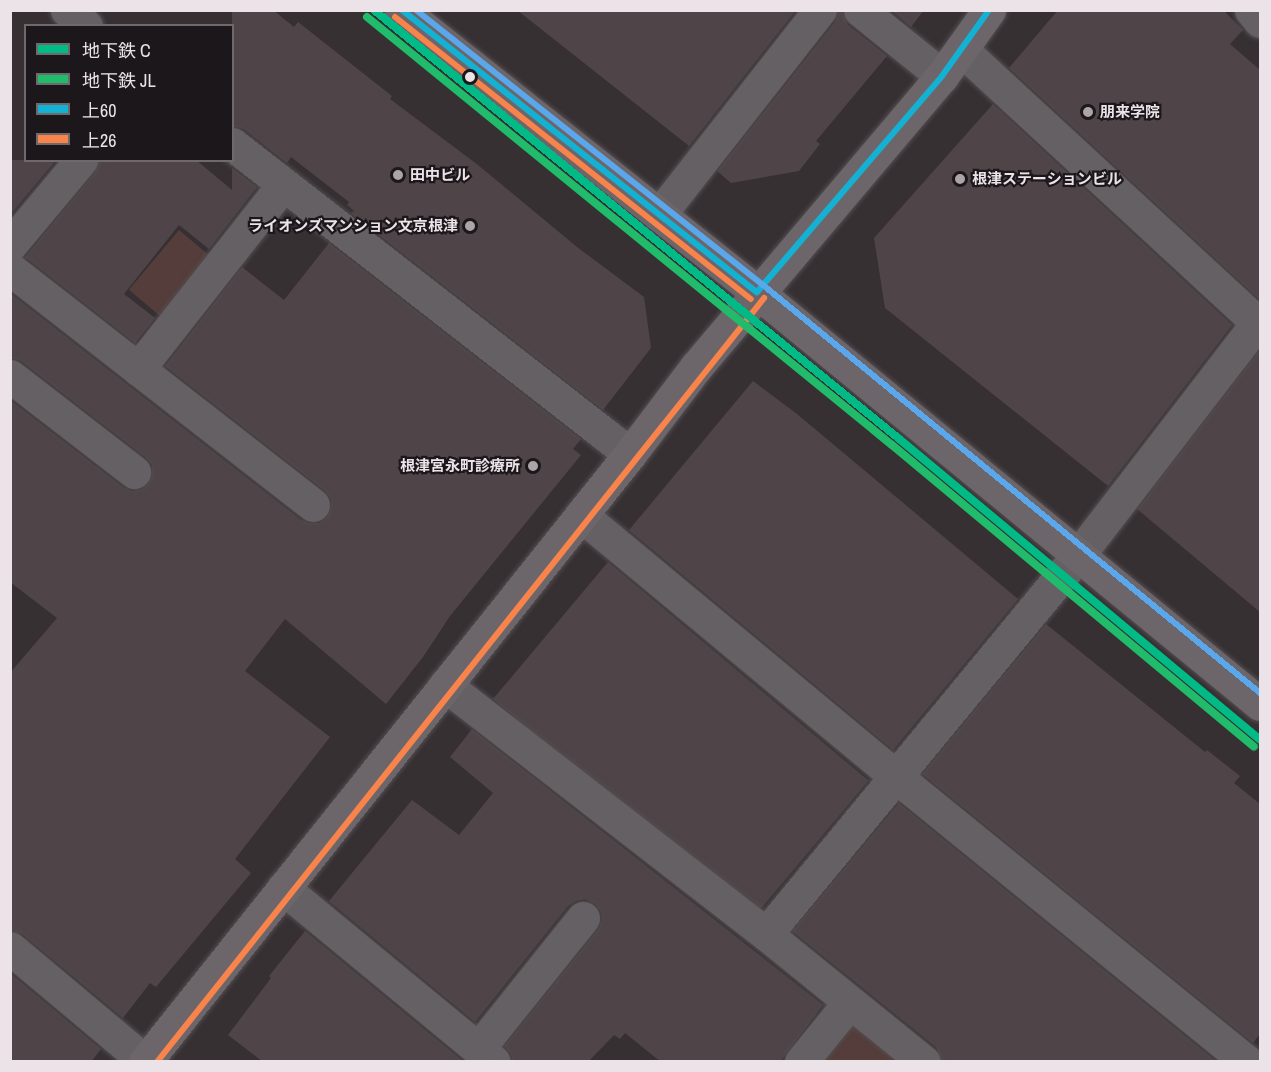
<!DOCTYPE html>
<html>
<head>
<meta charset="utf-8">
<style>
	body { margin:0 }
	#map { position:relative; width:1271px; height:1072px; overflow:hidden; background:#363033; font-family:"Archivo Narrow","Noto Sans JP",sans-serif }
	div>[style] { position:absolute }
	.green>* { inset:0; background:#543d3a; transform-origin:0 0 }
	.building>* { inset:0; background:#4f4548; transform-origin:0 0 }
	.roads { filter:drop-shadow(0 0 2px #534d50) drop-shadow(0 0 2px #534d50) }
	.minor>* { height:33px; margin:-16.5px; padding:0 16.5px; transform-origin:16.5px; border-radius:16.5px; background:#656063 }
	.major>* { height:33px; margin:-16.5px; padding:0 16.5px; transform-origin:16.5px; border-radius:16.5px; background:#6c666b }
	.bus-1>* { height:6px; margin:-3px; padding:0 3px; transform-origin:3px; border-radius:3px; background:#13b2d5 }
	.bus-2>* { height:6px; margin:-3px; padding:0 3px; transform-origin:3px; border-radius:3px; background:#f8844c }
	.bus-3>* { height:6px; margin:-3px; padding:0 3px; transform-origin:3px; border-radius:3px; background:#5aa8eb }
	.metro-1>* { height:8px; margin:-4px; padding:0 4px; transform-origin:4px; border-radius:4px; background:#00bb85 }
	.metro-2>* { height:8px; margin:-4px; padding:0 4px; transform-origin:4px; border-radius:4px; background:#20bc6b }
	.dots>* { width:16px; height:16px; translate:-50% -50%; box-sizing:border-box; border:3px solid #1c171a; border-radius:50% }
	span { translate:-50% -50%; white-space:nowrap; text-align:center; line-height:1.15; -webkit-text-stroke:4.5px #1c171a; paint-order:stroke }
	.poi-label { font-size:15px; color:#ebe3e7; font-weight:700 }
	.left { translate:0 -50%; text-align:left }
	.right { translate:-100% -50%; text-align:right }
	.frame { position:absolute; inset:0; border:12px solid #ebe3e7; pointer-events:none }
	.legend { position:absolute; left:24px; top:24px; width:210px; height:138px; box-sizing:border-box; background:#1c171a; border:2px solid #6f696c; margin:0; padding:8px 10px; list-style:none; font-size:18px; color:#ebe3e7 }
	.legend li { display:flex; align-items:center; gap:12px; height:30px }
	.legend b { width:30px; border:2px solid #6f696c }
</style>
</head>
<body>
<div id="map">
	<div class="green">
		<i style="left:179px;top:230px;width:40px;height:78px;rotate:40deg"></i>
		<i style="clip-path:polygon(849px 1003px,908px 1061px,801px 1062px)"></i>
	</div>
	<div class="building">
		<i style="clip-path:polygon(232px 10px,273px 10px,294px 27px,298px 22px,392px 96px,390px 99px,478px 165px,577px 247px,644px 297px,651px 348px,603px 410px,351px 213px,354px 211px,347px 205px,349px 202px,291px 157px,287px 163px,244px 129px,232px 126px)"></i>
		<i style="clip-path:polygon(517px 10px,796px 10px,689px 146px)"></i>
		<i style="clip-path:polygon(838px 10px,842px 10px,848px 25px,887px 56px,816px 141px,820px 144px,799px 171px,731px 183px,717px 171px,835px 22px)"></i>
		<i style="clip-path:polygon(891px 10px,924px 10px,911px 27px)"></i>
		<i style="clip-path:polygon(1058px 10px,1223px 10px,1243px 30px,1230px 44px,1260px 70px,1260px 300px,1009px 68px)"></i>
		<i style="clip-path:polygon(993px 104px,1232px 325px,1108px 486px,885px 308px,874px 238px)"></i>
		<i style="clip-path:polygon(10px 160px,56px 160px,10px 215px)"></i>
		<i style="clip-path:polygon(99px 160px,196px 160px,232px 190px,232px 168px,257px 187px,209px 249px,179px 225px,124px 294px,155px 318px,135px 343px,25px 257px,95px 172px)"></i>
		<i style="clip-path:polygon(329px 243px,581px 439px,573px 449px,581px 455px,450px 616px,423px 657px,386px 704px,285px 619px,245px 671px,330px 737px,235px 859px,251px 873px,156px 987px,150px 983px,123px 1018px,22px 934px,10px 930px,10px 673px,57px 618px,10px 582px,10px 400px,123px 487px,132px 491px,142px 489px,148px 484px,152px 475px,152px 465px,145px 457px,21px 361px,10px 358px,10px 293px,301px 520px,310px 523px,319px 523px,327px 517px,331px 508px,331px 499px,325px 491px,165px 366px,242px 267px,284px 300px)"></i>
		<i style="clip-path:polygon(1260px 349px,1260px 612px,1137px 509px)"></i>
		<i style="clip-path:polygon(753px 381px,797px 414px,1018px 599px,893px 750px,629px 530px)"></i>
		<i style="left:608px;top:562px;width:340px;height:179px;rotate:40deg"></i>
		<i style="clip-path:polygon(1046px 624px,1205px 752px,1207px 750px,1240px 776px,1234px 783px,1260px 804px,1260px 1034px,1253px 1043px,922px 774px)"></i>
		<i style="clip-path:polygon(472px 729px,823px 1005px,780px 1062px,661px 1062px,625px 1033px,620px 1039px,614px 1035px,588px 1062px,512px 1062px,511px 1055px,504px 1046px,598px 929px,602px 920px,601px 912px,595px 904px,585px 899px,576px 901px,568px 906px,475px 1022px,329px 901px,412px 800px,459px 835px,493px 793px,450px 757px)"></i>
		<i style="clip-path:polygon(899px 803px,1217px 1062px,942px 1062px,936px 1047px,792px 931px)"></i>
		<i style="clip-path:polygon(305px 931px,464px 1062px,263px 1062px,228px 1035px,271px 978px,269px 976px)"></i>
		<i style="clip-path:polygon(10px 973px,101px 1049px,91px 1062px,10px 1062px)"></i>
	</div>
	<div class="roads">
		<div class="minor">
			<i style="left:67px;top:10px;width:25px;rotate:40deg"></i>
			<i style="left:860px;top:10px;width:105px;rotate:38.8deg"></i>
			<i style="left:1251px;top:10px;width:14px;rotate:51deg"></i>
			<i style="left:962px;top:50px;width:405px;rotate:42.7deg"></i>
			<i style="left:232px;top:144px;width:504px;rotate:37.91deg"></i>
			<i style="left:659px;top:215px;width:261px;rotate:-51.9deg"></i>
			<i style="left:10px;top:245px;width:111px;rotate:-50.1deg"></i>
			<i style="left:10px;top:269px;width:384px;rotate:37.9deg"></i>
			<i style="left:138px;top:369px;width:234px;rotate:-51.8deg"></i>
			<i style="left:10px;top:376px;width:157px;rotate:37.7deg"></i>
			<i style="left:581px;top:515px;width:407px;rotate:39.7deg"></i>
			<i style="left:894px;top:775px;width:455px;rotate:39.1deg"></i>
			<i style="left:445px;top:685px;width:406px;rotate:37.8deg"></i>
			<i style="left:766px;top:934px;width:203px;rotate:39deg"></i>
			<i style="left:283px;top:888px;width:273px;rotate:39.5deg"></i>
			<i style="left:766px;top:934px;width:489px;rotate:-50.5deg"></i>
			<i style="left:1077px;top:557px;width:300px;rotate:-52.4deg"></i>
			<i style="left:10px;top:948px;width:177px;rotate:40deg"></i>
			<i style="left:478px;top:1049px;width:168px;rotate:-51.3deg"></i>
			<i style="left:801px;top:1062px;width:76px;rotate:-50.9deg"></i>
		</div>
		<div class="major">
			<i style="left:401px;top:10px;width:454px;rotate:38.4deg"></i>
			<i style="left:757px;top:292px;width:650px;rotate:39.32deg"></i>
			<i style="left:145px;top:1062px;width:778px;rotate:-51.42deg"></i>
			<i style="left:630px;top:454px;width:109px;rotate:-52.8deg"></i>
			<i style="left:696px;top:367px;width:381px;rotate:-49.8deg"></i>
			<i style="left:942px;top:76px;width:81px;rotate:-54.5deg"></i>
		</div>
	</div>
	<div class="bus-1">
		<i style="left:402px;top:10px;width:453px;rotate:38.5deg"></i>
		<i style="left:757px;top:292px;width:284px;rotate:-49.4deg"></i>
		<i style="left:942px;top:76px;width:81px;rotate:-54.5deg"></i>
	</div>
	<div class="bus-2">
		<i style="left:395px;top:17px;width:454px;rotate:38.4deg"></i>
		<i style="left:157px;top:1062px;width:976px;rotate:-51.53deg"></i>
	</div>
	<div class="bus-3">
		<i style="left:416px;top:10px;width:443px;rotate:38.4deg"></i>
		<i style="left:763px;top:285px;width:643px;rotate:39.38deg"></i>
	</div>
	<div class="metro-1">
		<i style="left:374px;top:10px;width:677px;rotate:39.24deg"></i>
		<i style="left:898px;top:438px;width:471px;rotate:39.8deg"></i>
	</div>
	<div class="metro-2">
		<i style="left:367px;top:17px;width:677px;rotate:39.19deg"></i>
		<i style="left:892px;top:445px;width:471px;rotate:39.8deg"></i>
	</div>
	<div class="dots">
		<i style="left:470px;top:77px;background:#ebe3e7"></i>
		<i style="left:1088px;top:112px;background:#aca4a8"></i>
		<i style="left:398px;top:175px;background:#aca4a8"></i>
		<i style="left:960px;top:179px;background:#aca4a8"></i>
		<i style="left:470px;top:226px;background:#aca4a8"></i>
		<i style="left:533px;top:466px;background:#aca4a8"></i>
	</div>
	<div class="poi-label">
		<span class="left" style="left:1100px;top:112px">朋来学院</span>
		<span class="left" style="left:410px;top:175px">田中ビル</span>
		<span class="left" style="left:972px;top:179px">根津ステーションビル</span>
		<span class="right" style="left:458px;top:226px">ライオンズマンション文京根津</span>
		<span class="right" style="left:520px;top:466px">根津宮永町診療所</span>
	</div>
	<div class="frame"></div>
	<ul class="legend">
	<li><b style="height:8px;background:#00bb85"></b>地下鉄 C</li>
	<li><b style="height:8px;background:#20bc6b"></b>地下鉄 JL</li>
	<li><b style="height:8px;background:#13b2d5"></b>上60</li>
	<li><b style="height:8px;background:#f8844c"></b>上26</li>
	</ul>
</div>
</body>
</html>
